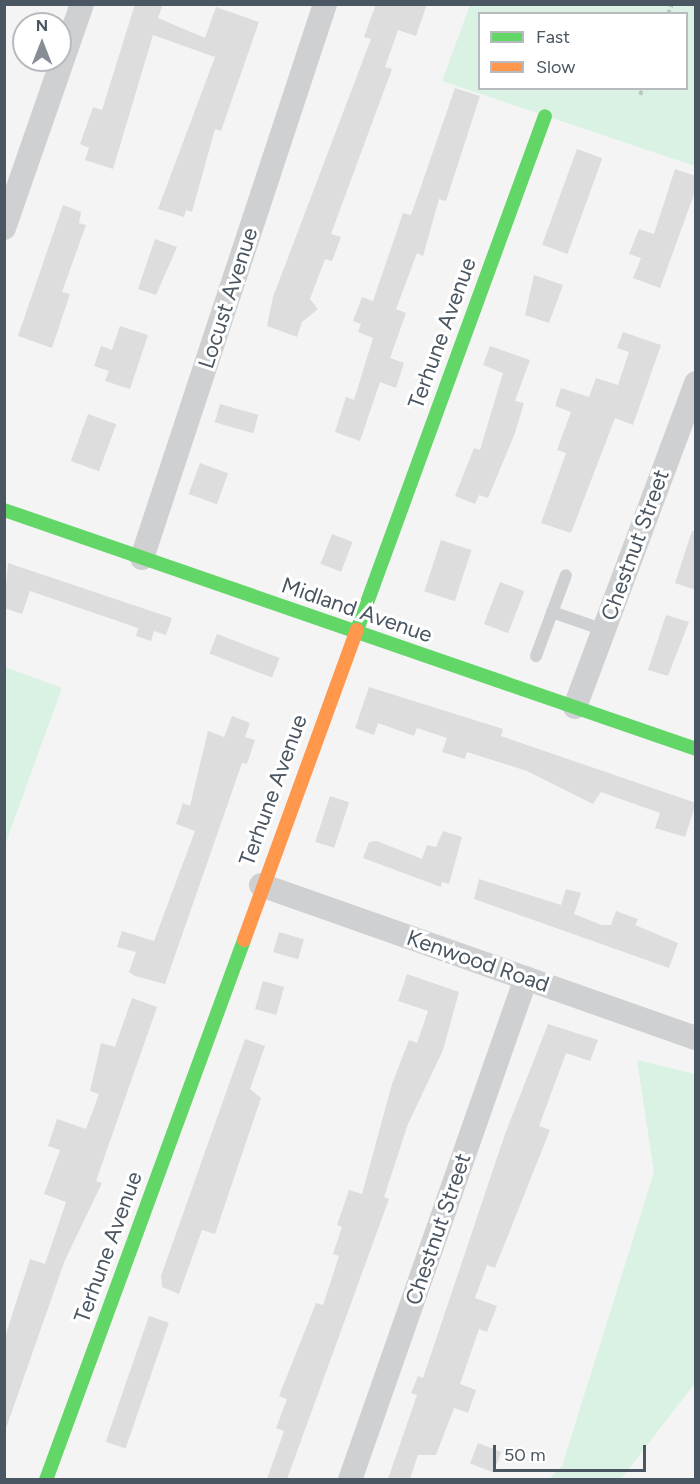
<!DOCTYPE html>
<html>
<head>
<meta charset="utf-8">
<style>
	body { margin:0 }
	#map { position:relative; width:700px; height:1484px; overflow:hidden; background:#f4f4f4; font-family:Figtree,sans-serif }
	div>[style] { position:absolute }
	.green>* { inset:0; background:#d9f2e3 }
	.building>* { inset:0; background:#ddddde; transform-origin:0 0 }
	.path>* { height:4px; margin-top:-2px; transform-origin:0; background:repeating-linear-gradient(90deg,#bcc7c4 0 4.5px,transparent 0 7.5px) }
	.lane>* { height:12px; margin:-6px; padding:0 6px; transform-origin:6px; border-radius:6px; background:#ced0d2 }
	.street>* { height:24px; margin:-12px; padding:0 12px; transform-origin:12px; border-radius:12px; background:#ced0d2 }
	.fast>* { height:14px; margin:-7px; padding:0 7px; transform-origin:7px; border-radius:7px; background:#63d668 }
	.slow>* { height:14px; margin:-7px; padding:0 7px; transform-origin:7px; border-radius:7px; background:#ff974d }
	span { translate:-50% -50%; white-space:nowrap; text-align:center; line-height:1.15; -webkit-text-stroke:6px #fff; paint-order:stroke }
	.street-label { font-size:22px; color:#4a5661 }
	.frame { position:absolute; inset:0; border:6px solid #4a5661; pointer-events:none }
	.legend { position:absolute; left:478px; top:12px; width:210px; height:78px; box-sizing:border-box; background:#fff; border:2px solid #b7bbc0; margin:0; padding:8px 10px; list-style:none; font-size:18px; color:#4a5661 }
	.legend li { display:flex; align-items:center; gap:12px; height:30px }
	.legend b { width:30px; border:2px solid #b7bbc0 }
	.north { position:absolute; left:12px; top:12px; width:60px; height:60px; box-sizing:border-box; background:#fff; border:2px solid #b7bbc0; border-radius:50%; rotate:0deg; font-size:16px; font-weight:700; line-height:24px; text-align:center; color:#4a5661 }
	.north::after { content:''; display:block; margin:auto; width:21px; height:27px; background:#868d94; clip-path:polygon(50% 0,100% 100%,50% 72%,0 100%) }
	.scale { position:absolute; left:493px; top:1445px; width:153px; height:27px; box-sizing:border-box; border:3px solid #4a5661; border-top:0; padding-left:8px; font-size:18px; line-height:21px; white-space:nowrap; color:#4a5661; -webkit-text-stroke:4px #fff; paint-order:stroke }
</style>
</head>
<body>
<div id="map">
	<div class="green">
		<i style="clip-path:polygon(evenodd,470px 5px,695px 5px,695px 166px,442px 81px,470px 5px,480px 14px,686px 14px,686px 88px,480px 88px,480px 14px)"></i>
		<i style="clip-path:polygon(5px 667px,62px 688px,5px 845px,4px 667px)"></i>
		<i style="clip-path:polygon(637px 1060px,695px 1074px,695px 1383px,621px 1479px,549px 1479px,562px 1466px,654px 1172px)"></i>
	</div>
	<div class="building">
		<i style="clip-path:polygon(135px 4px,163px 4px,158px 18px,205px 38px,216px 7px,259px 22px,221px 131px,215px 129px,192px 212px,186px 210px,184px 217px,158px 209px,215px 57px,153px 35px,113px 169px,85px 160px,89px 148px,80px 144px,93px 107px,102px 110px)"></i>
		<i style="clip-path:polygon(376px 4px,427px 4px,416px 36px,398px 30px,385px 67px,392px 69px,331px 234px,341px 237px,332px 261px,325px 259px,310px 299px,318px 309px,302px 322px,297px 337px,267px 326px,273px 297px,371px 39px,364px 37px)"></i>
		<i style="clip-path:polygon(455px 88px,480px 96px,446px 201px,439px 199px,423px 256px,417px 253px,396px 309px,406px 313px,390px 358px,404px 363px,396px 388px,380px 382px,360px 441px,335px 432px,346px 397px,354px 400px,373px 338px,358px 332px,361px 324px,353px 321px,362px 297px,373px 301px,403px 213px,411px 215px)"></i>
		<i style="left:577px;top:149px;width:27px;height:102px;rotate:20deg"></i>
		<i style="clip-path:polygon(675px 169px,696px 176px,696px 189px,660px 288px,633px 278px,641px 258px,629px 254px,639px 229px,654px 234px)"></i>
		<i style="clip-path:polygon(63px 205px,81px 212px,79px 223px,86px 225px,62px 292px,70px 294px,52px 348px,18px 336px)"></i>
		<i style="clip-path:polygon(155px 239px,177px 247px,156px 295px,138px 289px)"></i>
		<i style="clip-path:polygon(534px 275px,563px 285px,549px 323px,525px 315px)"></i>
		<i style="clip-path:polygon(120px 326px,148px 335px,130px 389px,105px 381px,109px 371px,94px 366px,101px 346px,112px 350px)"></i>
		<i style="clip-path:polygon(623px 332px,661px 345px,633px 425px,615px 418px,571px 533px,541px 523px,566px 453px,557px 450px,571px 412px,555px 406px,561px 388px,589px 397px,596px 378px,618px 385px,629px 352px,617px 348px)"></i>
		<i style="clip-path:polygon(490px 346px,530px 360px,515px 401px,524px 403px,515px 433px,488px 498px,479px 495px,475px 504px,455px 496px,474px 448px,480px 450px,503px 373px,483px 365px)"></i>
		<i style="left:220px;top:404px;width:40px;height:19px;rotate:16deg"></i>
		<i style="left:88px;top:414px;width:30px;height:50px;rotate:20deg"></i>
		<i style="left:200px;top:463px;width:30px;height:33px;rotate:20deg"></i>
		<i style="clip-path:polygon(692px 531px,696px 531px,696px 590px,675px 583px)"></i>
		<i style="left:332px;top:534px;width:22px;height:32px;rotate:21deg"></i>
		<i style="left:441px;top:540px;width:32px;height:54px;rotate:18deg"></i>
		<i style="clip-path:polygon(8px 563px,172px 618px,166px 635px,154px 631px,151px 641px,136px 636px,138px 628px,30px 591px,22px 614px,4px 608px)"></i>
		<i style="left:500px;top:582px;width:26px;height:45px;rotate:21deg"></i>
		<i style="clip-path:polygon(666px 615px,689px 622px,668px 676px,648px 670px)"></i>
		<i style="left:217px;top:634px;width:67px;height:21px;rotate:21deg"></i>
		<i style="clip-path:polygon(369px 687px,503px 729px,501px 736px,696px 803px,685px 837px,655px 828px,660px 813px,601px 792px,593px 804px,527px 771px,467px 752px,465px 759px,442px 752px,447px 738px,417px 728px,414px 736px,378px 723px,374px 735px,355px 728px)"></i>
		<i style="clip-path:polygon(232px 716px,250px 723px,245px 737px,255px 740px,247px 764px,242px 763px,165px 984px,135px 976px,129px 972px,136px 952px,117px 947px,122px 931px,154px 941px,195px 831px,176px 824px,183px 803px,190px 806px,208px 731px,224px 737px)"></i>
		<i style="left:330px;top:796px;width:20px;height:48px;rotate:18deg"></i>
		<i style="clip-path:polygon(443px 831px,462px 837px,449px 884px,442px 882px,441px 887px,363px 858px,369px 842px,377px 841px,422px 859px,427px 845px,436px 847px)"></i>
		<i style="clip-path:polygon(479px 879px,561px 905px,566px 889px,581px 893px,574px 914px,602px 925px,611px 925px,616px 911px,638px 919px,635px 925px,678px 943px,669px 968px,474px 899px)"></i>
		<i style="left:279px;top:932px;width:26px;height:21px;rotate:16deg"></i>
		<i style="clip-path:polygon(407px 974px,459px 992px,443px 1050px,408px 1124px,384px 1197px,389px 1199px,287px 1479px,267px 1479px,284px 1431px,276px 1428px,287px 1399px,279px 1396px,316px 1303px,323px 1305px,339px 1256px,333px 1254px,342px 1227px,337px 1225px,349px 1190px,362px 1194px,392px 1084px,409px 1040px,417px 1043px,428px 1011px,398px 1001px)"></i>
		<i style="left:263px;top:981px;width:22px;height:29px;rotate:16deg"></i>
		<i style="clip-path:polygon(132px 998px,157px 1007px,96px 1181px,102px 1183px,65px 1260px,4px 1434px,4px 1340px,30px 1259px,45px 1264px,66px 1202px,44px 1194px,60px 1150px,48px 1146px,57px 1119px,86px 1129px,99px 1094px,90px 1091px,101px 1043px,115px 1047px)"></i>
		<i style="clip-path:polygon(548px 1024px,598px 1040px,590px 1061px,566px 1053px,539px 1126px,550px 1130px,495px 1268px,487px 1265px,475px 1298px,497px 1306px,487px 1332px,479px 1329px,460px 1384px,476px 1390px,468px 1413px,454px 1408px,436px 1455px,418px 1455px,410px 1479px,388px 1479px,417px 1395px,411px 1393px,418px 1376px,423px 1378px,505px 1134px)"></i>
		<i style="clip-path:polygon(245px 1039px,265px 1046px,250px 1089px,261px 1098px,215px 1234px,202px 1230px,179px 1294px,162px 1287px,161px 1276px)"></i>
		<i style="left:149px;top:1316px;width:21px;height:133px;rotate:19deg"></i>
		<i style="left:478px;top:1443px;width:25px;height:22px;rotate:21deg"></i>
	</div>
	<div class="path">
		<i style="left:668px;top:14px;width:11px;rotate:-68deg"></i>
		<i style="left:640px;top:95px;width:8px;rotate:-67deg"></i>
	</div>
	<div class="lane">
		<i style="left:552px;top:612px;width:55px;rotate:19.1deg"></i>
		<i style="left:536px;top:656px;width:86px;rotate:-69.7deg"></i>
	</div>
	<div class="street">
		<i style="left:4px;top:228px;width:237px;rotate:-70.8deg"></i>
		<i style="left:142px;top:558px;width:583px;rotate:-71.72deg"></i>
		<i style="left:575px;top:707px;width:346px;rotate:-69.5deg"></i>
		<i style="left:261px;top:885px;width:461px;rotate:19.4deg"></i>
		<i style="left:350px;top:1480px;width:532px;rotate:-70.68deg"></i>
	</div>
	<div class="fast">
		<i style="left:4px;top:510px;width:732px;rotate:19.05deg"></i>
		<i style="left:357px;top:630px;width:547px;rotate:-69.91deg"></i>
		<i style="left:46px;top:1480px;width:575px;rotate:-69.86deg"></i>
	</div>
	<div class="slow">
		<i style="left:244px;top:940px;width:330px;rotate:-70deg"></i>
	</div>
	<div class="street-label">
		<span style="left:228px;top:298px;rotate:-72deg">Locust Avenue</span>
		<span style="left:442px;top:333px;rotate:-70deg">Terhune Avenue</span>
		<span style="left:635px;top:545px;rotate:-70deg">Chestnut Street</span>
		<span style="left:357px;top:610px;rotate:19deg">Midland Avenue</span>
		<span style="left:273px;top:790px;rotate:-70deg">Terhune Avenue</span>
		<span style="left:478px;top:961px;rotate:19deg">Kenwood Road</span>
		<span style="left:438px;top:1229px;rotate:-71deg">Chestnut Street</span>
		<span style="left:108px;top:1247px;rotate:-70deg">Terhune Avenue</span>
	</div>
	<div class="frame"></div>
	<ul class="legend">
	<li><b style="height:8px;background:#63d668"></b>Fast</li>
	<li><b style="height:8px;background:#ff974d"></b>Slow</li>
	</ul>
	<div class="north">N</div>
	<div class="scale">50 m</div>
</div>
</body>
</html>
